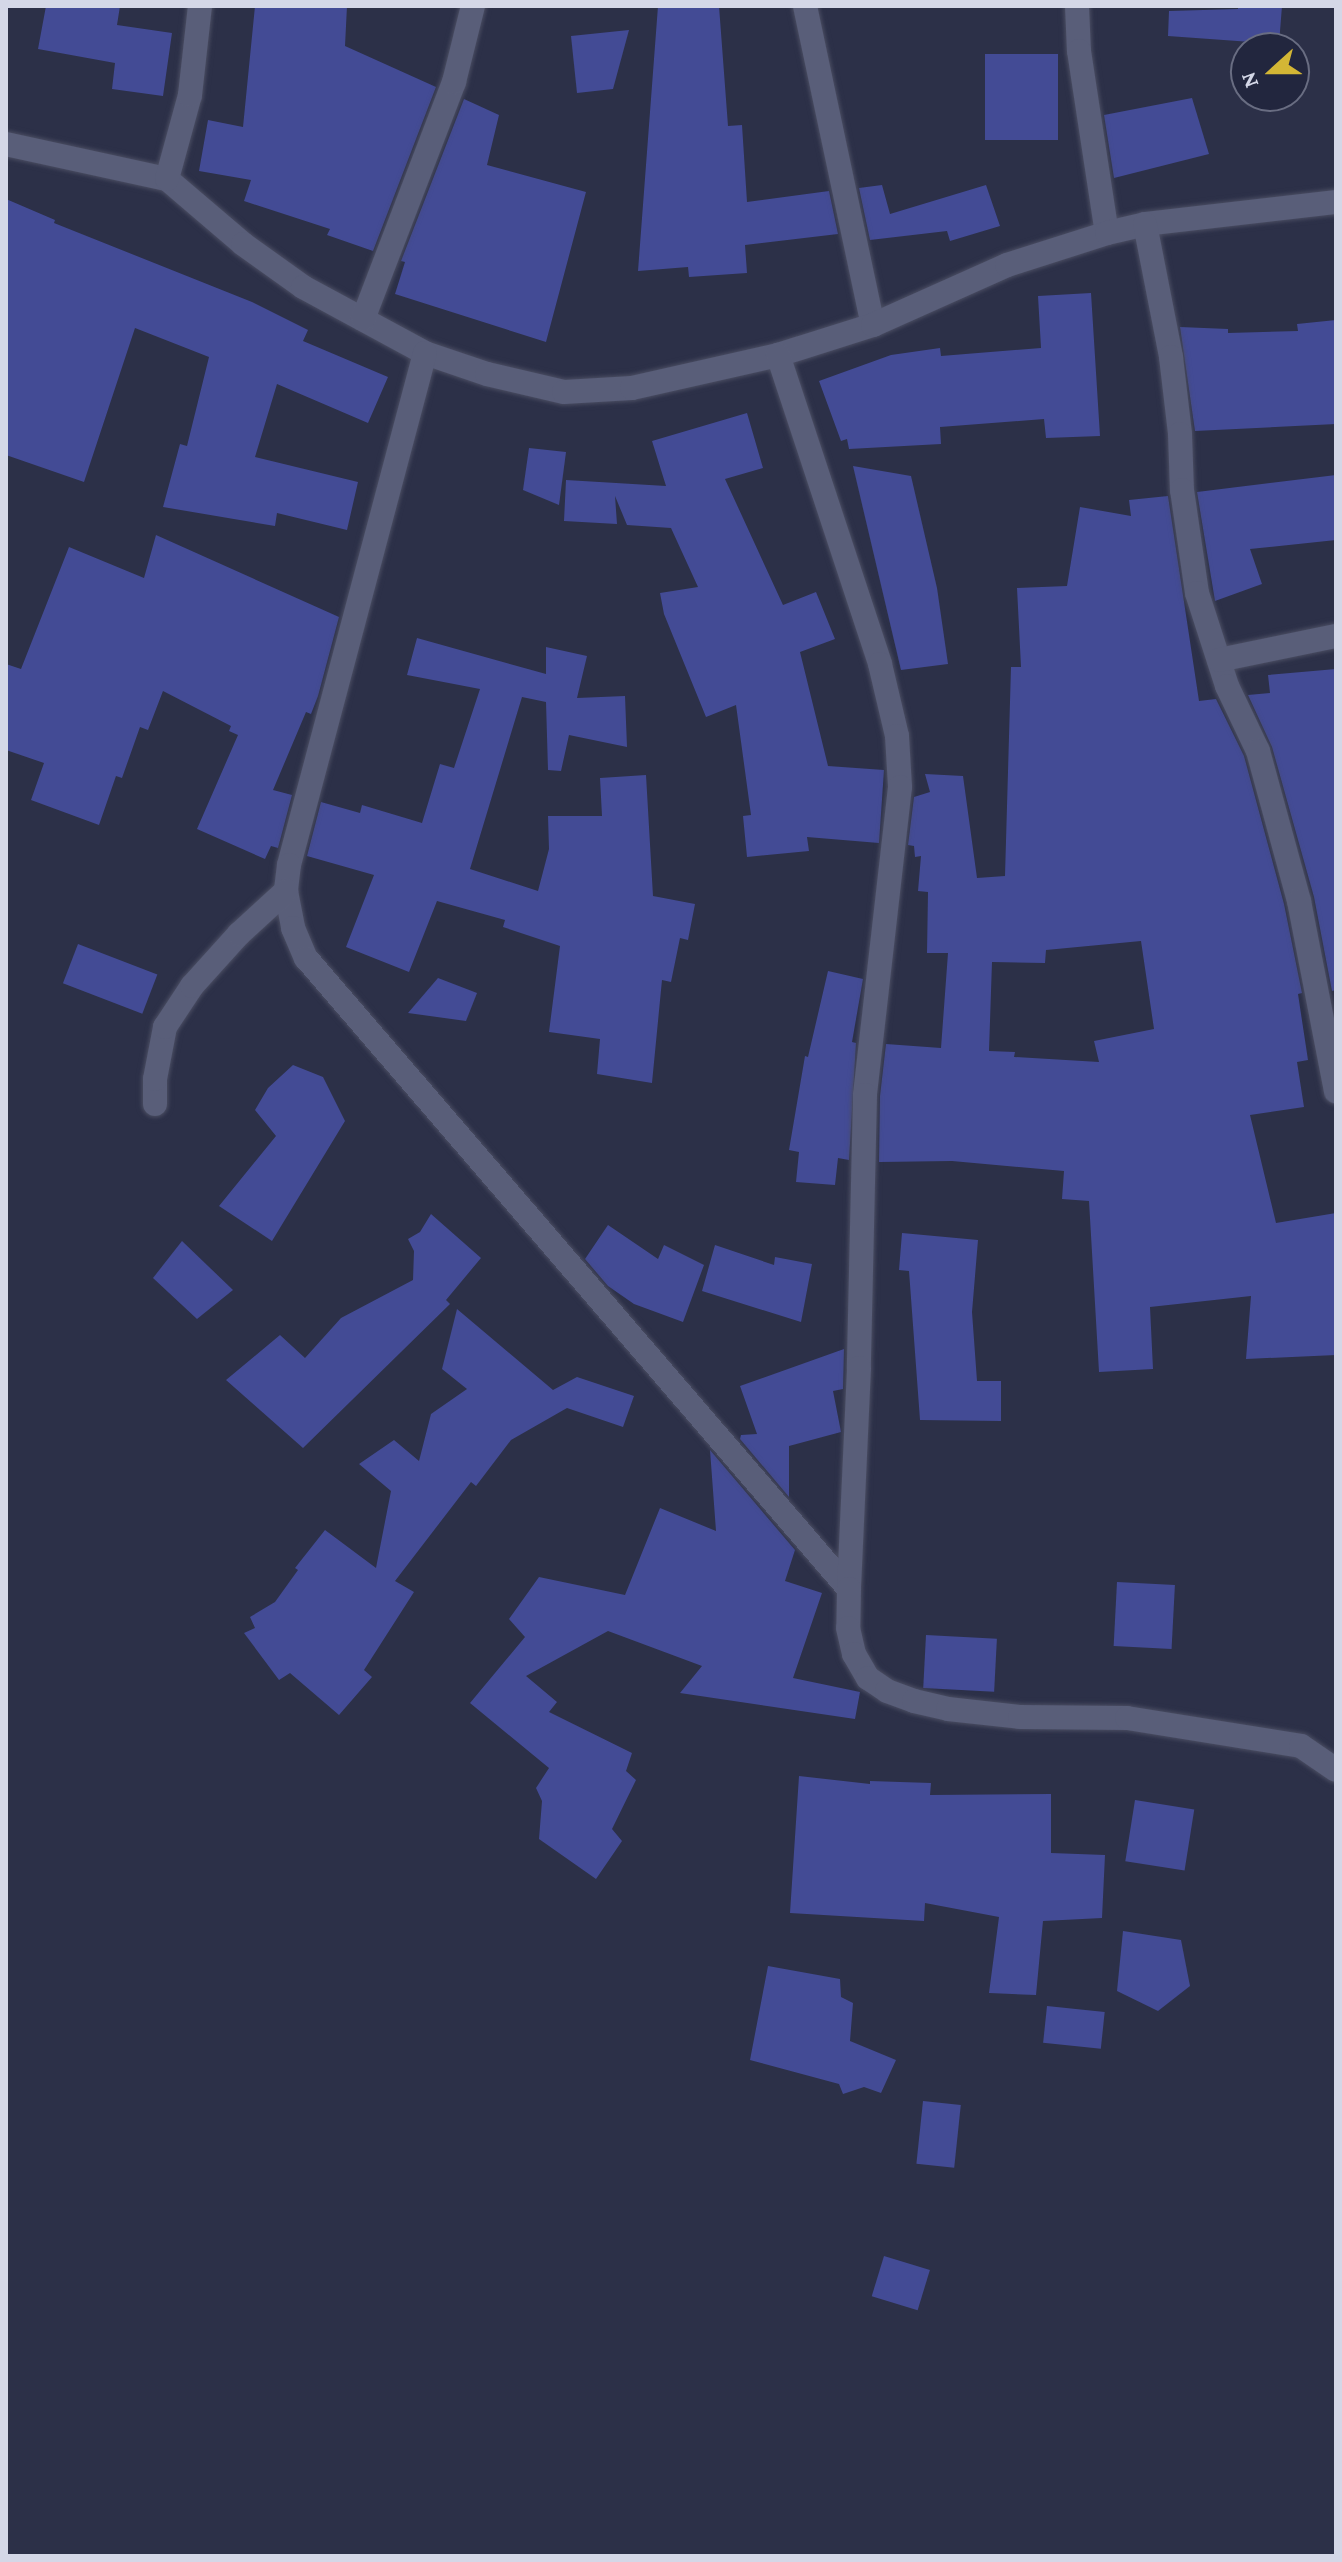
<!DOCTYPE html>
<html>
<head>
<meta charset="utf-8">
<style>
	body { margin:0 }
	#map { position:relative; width:1342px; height:2562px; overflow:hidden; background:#2c3048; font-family:"Crimson Pro",serif }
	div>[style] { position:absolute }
	.building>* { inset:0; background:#434b95; transform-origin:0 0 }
	.roads { filter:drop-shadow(0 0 2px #4a4d62) drop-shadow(0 0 2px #4a4d62) }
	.street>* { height:24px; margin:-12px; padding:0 12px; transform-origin:12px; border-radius:12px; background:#595e79 }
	span { translate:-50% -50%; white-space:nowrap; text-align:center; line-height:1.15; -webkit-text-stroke:6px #22263e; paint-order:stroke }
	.frame { position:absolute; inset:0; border:8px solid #d4d7e7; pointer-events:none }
	.north { position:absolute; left:1230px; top:32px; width:80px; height:80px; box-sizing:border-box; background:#22263e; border:2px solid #696d82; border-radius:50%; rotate:249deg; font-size:22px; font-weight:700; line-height:32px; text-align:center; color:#d4d7e7 }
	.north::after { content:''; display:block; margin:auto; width:28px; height:36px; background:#d3b635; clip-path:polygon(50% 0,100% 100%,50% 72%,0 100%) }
</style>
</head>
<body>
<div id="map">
	<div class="building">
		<i style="clip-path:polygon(46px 6px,120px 6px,117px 25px,172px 33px,163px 96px,112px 89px,115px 63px,38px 49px)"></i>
		<i style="clip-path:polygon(255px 6px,347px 6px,345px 46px,436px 87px,373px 251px,327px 235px,330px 229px,244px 201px,251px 180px,199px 171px,208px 120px,243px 127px)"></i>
		<i style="clip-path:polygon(658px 6px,719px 6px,728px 126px,742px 125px,747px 202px,829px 191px,838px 234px,745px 245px,747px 273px,689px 277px,688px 267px,638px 271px)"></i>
		<i style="clip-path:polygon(1238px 6px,1282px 6px,1279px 44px,1168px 36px,1169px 11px,1238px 9px)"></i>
		<i style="clip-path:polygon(629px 30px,613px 89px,577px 93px,571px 36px)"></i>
		<i style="left:985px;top:54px;width:73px;height:86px"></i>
		<i style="clip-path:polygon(1192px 98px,1209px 154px,1114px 178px,1104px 115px)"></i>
		<i style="clip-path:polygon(464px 99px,499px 115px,487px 165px,586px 192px,546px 342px,395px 294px,405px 262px,401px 261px)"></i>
		<i style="clip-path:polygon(882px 185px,890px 214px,986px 185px,1000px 226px,950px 241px,947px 231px,870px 240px,859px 188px)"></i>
		<i style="clip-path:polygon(6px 199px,55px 220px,54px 223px,252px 302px,308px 330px,303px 341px,388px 377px,368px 423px,277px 384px,255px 457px,358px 482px,347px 530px,277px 513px,275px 526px,163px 507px,180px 444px,187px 446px,209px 357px,135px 328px,84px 482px,6px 455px)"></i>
		<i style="clip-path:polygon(1091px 293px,1100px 436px,1046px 438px,1044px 419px,940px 427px,941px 444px,849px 449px,847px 439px,841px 441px,819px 381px,891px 355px,940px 348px,941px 356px,1041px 348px,1038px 296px)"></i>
		<i style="clip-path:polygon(1336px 320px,1336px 424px,1195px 431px,1180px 327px,1228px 329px,1228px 333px,1298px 331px,1297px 324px)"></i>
		<i style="clip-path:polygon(747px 413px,763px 468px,725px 479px,783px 605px,816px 592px,835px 639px,800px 652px,828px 766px,884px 770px,879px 843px,807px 837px,809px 851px,747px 857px,743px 816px,751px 815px,736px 705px,706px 717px,664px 614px,660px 593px,698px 587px,671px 528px,627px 525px,615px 496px,617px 524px,564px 521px,566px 480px,666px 486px,652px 441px)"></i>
		<i style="clip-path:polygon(529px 448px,566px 452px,559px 505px,523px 490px)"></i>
		<i style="clip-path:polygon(853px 466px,911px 476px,937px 588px,948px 664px,901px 670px)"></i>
		<i style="clip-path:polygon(1336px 475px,1336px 540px,1250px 549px,1262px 584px,1215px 601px,1197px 492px)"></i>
		<i style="clip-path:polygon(evenodd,1168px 496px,1199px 701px,1216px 699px,1244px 756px,1284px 904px,1302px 993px,1298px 994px,1308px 1060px,1297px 1062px,1304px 1107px,1250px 1115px,1276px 1223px,1336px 1213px,1336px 1355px,1246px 1359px,1251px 1296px,1150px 1307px,1153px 1369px,1099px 1372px,1089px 1201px,1062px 1199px,1064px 1171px,952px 1161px,879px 1162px,880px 1096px,886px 1044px,941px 1048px,948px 953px,927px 953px,928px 892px,918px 891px,921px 856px,915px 857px,914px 846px,908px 845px,914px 797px,930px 792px,925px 774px,963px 776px,977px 878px,1005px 876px,1011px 667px,1021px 667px,1017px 588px,1067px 586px,1080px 507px,1131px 516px,1129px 500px,1168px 496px,1141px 941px,1154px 1029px,1094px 1041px,1099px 1062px,1014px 1057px,1015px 1052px,989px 1051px,992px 962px,1045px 963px,1046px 950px,1141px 941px)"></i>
		<i style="clip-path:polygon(156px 535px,339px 617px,318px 696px,311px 714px,306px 712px,273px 790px,292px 795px,278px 848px,271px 846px,265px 859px,197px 829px,238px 735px,229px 731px,231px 726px,163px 691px,148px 730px,140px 727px,122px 778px,116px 776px,99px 825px,31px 800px,44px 763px,6px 750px,6px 664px,21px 669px,69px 547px,144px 578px)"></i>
		<i style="clip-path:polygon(417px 638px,546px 674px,546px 647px,587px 656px,577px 698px,625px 696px,627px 747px,569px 735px,561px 771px,548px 770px,546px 702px,522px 697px,470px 869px,538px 891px,549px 849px,548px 816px,602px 816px,600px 778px,646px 775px,653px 896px,695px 904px,688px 940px,680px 938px,671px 982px,662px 980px,652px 1083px,597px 1074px,600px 1039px,549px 1032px,560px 946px,503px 927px,505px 920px,437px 901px,409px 972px,346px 947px,374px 875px,307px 856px,321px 802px,360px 813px,362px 805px,422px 823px,440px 764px,454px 768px,480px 689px,407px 675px)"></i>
		<i style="clip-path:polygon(1336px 669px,1336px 990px,1332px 991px,1314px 897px,1272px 747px,1248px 695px,1270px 693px,1268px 675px)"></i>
		<i style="left:78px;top:944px;width:85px;height:42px;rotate:21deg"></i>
		<i style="clip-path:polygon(828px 971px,863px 979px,852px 1042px,856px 1043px,849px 1160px,838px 1158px,835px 1185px,796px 1182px,799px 1152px,789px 1150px,805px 1056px,808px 1057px)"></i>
		<i style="clip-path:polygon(438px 978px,477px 993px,466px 1021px,408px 1013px)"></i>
		<i style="clip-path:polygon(293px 1065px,323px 1077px,345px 1121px,272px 1241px,219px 1206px,276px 1136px,255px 1110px,268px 1088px)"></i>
		<i style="clip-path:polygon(431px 1214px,481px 1258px,446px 1300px,450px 1304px,303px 1448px,226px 1380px,280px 1335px,305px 1358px,341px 1318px,413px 1280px,414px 1251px,408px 1239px,420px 1232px)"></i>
		<i style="clip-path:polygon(608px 1225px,658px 1259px,664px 1245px,704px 1265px,683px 1322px,634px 1304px,608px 1286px,585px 1259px)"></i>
		<i style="clip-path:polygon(902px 1233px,978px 1240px,972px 1312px,977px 1381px,1001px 1381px,1001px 1421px,920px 1420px,909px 1271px,899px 1270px)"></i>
		<i style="clip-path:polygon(182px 1241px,233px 1290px,197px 1319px,153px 1278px)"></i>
		<i style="clip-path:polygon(715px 1245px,774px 1265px,775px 1257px,812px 1264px,801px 1322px,702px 1291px)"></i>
		<i style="clip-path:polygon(457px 1309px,553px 1390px,577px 1377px,634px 1396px,623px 1427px,567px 1408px,511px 1440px,476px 1486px,471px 1482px,395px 1581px,414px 1592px,364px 1670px,372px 1677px,339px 1715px,290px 1673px,279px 1680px,244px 1633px,255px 1628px,250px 1617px,275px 1602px,298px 1570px,295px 1568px,325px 1530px,376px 1568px,391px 1491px,359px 1464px,394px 1440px,419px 1461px,431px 1414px,467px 1389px,442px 1369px)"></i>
		<i style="clip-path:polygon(844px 1349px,843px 1389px,833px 1391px,841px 1432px,789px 1446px,789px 1497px,740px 1439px,741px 1435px,757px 1434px,740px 1386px)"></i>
		<i style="clip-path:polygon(710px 1450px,795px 1550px,785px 1581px,822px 1593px,793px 1678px,860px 1692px,855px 1719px,680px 1693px,702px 1666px,608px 1631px,526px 1676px,557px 1702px,549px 1712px,632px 1753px,626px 1771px,636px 1780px,612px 1829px,622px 1841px,596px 1879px,539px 1839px,542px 1801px,536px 1788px,549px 1768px,470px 1703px,525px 1637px,509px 1619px,539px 1577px,625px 1595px,660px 1508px,716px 1531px)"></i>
		<i style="left:1117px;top:1582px;width:58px;height:64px;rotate:3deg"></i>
		<i style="left:926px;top:1635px;width:71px;height:53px;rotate:3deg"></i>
		<i style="clip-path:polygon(799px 1776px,870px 1784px,870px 1781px,931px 1783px,930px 1795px,1051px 1794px,1051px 1853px,1105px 1855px,1102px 1918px,1043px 1921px,1036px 1995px,989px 1993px,999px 1917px,925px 1903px,924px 1921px,790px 1913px)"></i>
		<i style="left:1135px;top:1800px;width:60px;height:62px;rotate:9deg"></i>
		<i style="clip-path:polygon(1123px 1931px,1181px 1940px,1190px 1986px,1158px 2011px,1117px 1991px)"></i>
		<i style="clip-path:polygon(768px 1966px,840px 1979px,841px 1997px,853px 2003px,850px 2041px,896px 2060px,881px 2093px,864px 2087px,843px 2094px,839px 2084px,750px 2060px)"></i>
		<i style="left:1047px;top:2006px;width:58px;height:37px;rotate:6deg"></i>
		<i style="left:923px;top:2101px;width:38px;height:63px;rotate:6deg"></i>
		<i style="left:884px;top:2256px;width:48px;height:42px;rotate:17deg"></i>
	</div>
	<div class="roads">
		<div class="street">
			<i style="left:805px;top:6px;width:326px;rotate:78deg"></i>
			<i style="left:1077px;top:6px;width:45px;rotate:87.5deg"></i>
			<i style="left:1079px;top:51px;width:184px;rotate:81.3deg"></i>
			<i style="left:6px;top:144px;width:165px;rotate:12.3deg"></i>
			<i style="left:167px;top:179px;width:100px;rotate:40.5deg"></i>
			<i style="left:243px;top:244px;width:74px;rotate:35.6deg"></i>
			<i style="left:303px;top:287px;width:139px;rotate:28.4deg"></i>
			<i style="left:425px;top:353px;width:65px;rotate:18.7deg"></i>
			<i style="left:487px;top:374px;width:79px;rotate:13.2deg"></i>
			<i style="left:564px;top:392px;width:68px;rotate:-3.4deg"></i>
			<i style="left:632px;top:388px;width:150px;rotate:-12.7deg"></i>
			<i style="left:778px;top:355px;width:100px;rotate:-17.5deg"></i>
			<i style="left:873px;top:325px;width:147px;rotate:-24.1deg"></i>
			<i style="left:1007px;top:265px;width:105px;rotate:-17.7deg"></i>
			<i style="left:1107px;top:233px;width:39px;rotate:-13deg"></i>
			<i style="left:1145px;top:224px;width:192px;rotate:-6.6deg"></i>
			<i style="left:167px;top:179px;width:87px;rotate:-74.7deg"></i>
			<i style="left:190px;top:95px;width:90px;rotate:-83.6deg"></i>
			<i style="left:1145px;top:224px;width:136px;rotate:78.9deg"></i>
			<i style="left:1171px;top:357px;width:78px;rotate:83.3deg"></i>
			<i style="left:1180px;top:434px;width:56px;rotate:88deg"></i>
			<i style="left:1182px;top:490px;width:104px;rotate:81.7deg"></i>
			<i style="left:1197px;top:593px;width:98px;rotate:72.1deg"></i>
			<i style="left:1227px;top:686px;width:72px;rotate:64.5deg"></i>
			<i style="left:1258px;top:751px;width:156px;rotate:74.7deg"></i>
			<i style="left:1299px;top:901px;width:194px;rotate:79deg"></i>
			<i style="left:363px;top:319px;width:254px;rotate:-69deg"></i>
			<i style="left:454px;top:82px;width:78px;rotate:-76deg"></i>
			<i style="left:425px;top:353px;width:530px;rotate:104.88deg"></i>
			<i style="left:289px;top:865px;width:26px;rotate:97deg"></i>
			<i style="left:286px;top:891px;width:38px;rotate:79deg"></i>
			<i style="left:293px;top:928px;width:33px;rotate:67deg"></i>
			<i style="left:306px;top:958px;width:832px;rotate:49.29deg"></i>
			<i style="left:778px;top:355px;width:325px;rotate:71.7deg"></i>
			<i style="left:880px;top:664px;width:74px;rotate:76.7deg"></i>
			<i style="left:897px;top:736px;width:51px;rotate:86.6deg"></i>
			<i style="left:900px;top:787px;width:310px;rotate:96.5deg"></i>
			<i style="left:865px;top:1095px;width:273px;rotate:91.3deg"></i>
			<i style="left:859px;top:1368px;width:221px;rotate:92.6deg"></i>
			<i style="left:849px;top:1589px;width:39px;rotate:91deg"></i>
			<i style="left:848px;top:1628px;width:27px;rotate:77deg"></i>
			<i style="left:854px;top:1654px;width:28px;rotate:60deg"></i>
			<i style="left:868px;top:1678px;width:23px;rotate:34deg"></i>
			<i style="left:887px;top:1691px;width:29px;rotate:20deg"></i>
			<i style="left:914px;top:1701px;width:35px;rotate:13deg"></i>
			<i style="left:948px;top:1709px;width:72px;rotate:6.3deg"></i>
			<i style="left:1020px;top:1717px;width:107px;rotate:0.5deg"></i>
			<i style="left:1127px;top:1718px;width:176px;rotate:9.1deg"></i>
			<i style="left:1301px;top:1746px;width:42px;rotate:34.4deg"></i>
			<i style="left:1219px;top:660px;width:119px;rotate:-11.6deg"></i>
			<i style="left:155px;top:1104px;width:25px;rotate:-90deg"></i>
			<i style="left:155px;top:1079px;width:53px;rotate:-79.1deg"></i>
			<i style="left:165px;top:1027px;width:49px;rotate:-56.6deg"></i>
			<i style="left:192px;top:986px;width:70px;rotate:-47.9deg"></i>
			<i style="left:239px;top:934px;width:64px;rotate:-42.5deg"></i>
		</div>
	</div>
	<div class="frame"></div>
	<div class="north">N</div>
</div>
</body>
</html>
